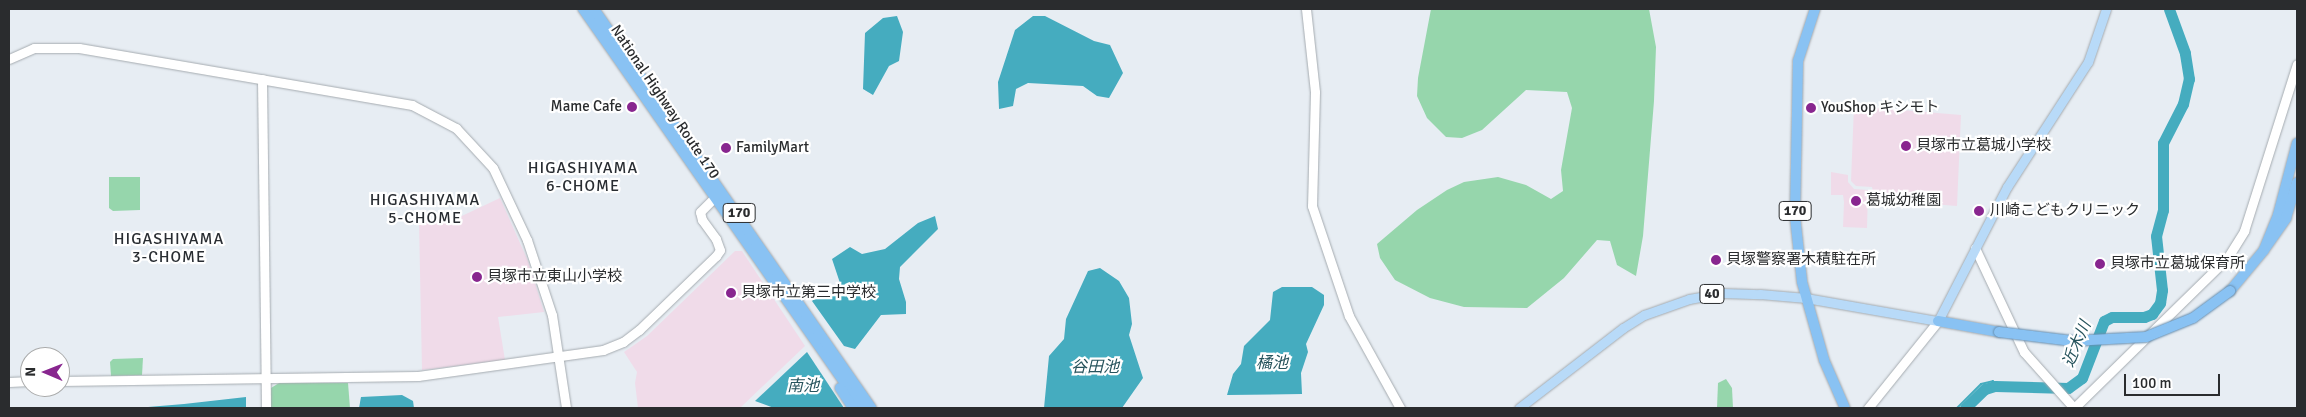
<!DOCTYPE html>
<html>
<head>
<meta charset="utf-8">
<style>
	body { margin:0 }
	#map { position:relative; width:2306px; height:417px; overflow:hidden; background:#e7edf3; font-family:Signika,"Noto Sans JP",sans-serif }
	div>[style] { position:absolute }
	.education>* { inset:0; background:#f0dbe9 }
	.green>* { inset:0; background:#96d6ac }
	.water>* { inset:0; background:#45acbf }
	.stream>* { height:2px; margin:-1px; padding:0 1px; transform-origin:1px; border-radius:1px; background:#45acbf }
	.river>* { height:11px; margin:-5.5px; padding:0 5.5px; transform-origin:5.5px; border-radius:5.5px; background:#45acbf }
	.roads { filter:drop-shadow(0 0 1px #a5abb0) drop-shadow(0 0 1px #a5abb0) }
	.secondary>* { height:9px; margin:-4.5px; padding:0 4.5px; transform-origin:4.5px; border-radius:4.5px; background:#fff }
	.primary>* { height:9px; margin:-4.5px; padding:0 4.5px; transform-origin:4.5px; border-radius:4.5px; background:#b8daf8 }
	.highway>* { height:10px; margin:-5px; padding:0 5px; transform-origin:5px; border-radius:5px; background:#89c2f3 }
	.bridges { filter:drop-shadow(0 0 1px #688eae) drop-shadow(0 0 1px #688eae) }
	.highway-bridge>* { height:10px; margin:-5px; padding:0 5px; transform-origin:5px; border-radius:5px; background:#89c2f3 }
	.dots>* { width:14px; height:14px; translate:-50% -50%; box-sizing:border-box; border:2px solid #fff; border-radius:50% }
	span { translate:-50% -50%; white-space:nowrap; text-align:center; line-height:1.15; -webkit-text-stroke:4.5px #fff; paint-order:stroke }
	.shield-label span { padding:1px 4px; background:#fff; border:1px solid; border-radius:4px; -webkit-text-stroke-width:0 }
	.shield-label { font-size:14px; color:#2a2c2e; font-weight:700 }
	.street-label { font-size:15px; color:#2a2c2e }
	.poi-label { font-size:15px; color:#2a2c2e }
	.right { translate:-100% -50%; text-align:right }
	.left { translate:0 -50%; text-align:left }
	.neighbourhood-label { font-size:16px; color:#292d32; letter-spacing:1px }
	.water-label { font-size:16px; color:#26535c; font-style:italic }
	.frame { position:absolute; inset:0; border:10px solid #2a2c2e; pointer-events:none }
	.north { position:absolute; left:20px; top:347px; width:50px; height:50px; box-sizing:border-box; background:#fff; border:1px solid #aaabab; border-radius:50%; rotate:271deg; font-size:14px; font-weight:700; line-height:20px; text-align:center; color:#2a2c2e }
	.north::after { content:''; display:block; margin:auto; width:18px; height:22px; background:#88268f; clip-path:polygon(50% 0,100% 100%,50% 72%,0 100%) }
	.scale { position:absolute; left:2124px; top:374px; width:96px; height:22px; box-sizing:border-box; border:2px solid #2a2c2e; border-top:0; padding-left:6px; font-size:15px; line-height:18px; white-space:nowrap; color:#2a2c2e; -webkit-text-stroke:4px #fff; paint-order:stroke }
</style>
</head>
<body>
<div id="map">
	<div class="education">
		<i style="clip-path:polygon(1854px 106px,1961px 115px,1957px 206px,1880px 200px,1874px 197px,1872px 187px,1856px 186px,1851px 181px)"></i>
		<i style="clip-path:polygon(1831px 172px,1848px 175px,1848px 182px,1854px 189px,1868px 190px,1867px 228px,1843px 227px,1844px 202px,1843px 195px,1831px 195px)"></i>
		<i style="clip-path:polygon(500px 198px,528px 261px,544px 312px,498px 317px,505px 360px,422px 370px,419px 222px,449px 222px)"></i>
		<i style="clip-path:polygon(735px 251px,742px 251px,805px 346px,740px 408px,638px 408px,635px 383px,637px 372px,624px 352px,647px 336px)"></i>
	</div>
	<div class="green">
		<i style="clip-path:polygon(1431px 9px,1649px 9px,1656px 47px,1654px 101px,1643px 236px,1636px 276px,1617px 265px,1610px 241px,1597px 240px,1564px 278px,1527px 308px,1464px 307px,1430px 298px,1395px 280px,1380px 258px,1377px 244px,1417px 210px,1447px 190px,1464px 182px,1498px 177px,1526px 185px,1551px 199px,1563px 191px,1561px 170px,1572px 108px,1567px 92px,1526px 90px,1482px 130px,1462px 138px,1446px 137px,1427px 118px,1417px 96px,1418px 78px)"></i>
		<i style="clip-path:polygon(109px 177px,140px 177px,140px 210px,113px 211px,109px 208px)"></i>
		<i style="clip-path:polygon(143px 358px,142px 375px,111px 376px,110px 362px,113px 359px)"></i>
		<i style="clip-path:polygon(1726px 379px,1732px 388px,1733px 408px,1717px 408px,1718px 383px)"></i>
		<i style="clip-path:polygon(279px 383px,348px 383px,350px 408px,271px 408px,271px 388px)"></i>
	</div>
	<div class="water">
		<i style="clip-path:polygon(897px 16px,903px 32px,899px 61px,889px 66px,873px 95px,863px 89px,865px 33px,883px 18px)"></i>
		<i style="clip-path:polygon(1033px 16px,1045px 16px,1094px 41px,1110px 45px,1123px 73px,1109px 98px,1097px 96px,1083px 86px,1028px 83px,1016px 89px,1013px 106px,999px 109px,998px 82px,1015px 30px)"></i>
		<i style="clip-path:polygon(935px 216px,938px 229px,900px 267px,899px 279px,906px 302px,906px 314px,881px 315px,855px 349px,844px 346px,812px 301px,823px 291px,837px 294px,842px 289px,832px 259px,850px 247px,862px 254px,885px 249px,918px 223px)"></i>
		<i style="clip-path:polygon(1100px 268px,1119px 281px,1129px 298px,1132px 324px,1129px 335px,1143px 378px,1122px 408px,1044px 408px,1049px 356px,1064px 339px,1066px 319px,1088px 271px)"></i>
		<i style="clip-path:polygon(1282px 287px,1312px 287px,1324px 295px,1324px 305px,1306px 344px,1308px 352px,1301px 373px,1302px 394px,1227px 395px,1233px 374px,1241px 364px,1244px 346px,1270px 320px,1273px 292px)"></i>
		<i style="clip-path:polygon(807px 352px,844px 408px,774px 408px,755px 401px)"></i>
		<i style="clip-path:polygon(402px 395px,413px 401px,414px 408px,359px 408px,361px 397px)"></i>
		<i style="clip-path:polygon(246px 397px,246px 408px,136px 408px,184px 404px)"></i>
	</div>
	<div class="stream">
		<i style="left:1957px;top:408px;width:34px;rotate:-45deg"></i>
		<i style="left:1981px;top:384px;width:12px;rotate:-14deg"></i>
		<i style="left:1993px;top:381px;width:5px;rotate:68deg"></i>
	</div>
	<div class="river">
		<i style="left:1965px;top:408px;width:28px;rotate:-44deg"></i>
		<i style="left:1985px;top:389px;width:10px;rotate:-17deg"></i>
		<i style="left:1995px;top:386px;width:73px;rotate:1.6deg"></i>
		<i style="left:2068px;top:388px;width:17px;rotate:-36deg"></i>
		<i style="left:2082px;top:378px;width:61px;rotate:-68.9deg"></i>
		<i style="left:2104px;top:321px;width:9px;rotate:-27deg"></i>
		<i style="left:2112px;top:317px;width:32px"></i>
		<i style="left:2144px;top:317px;width:9px;rotate:-21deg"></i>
		<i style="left:2152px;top:314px;width:14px;rotate:-54deg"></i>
		<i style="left:2160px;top:303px;width:13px;rotate:-81deg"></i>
		<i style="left:2162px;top:290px;width:54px;rotate:-96.3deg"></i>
		<i style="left:2156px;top:236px;width:27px;rotate:-75deg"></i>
		<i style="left:2163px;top:210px;width:67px;rotate:-90deg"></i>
		<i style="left:2163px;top:143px;width:44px;rotate:-62.9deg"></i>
		<i style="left:2183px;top:104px;width:26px;rotate:-77deg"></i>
		<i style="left:2189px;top:79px;width:26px;rotate:-99deg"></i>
		<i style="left:2185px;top:53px;width:47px;rotate:-110deg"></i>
	</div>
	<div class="roads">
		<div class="secondary">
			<i style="left:1306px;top:9px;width:83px;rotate:83.8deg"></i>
			<i style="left:1315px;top:92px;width:114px;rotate:91.5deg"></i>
			<i style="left:1312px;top:206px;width:116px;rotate:71.4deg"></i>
			<i style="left:1349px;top:316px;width:105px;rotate:61deg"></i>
			<i style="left:9px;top:59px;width:27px;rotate:-24deg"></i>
			<i style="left:34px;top:48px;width:45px"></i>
			<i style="left:79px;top:48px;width:338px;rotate:9.7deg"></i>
			<i style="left:412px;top:105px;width:50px;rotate:27.6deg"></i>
			<i style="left:456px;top:128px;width:54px;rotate:47.2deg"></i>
			<i style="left:493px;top:168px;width:80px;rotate:64.7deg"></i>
			<i style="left:527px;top:240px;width:79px;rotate:71.6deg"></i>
			<i style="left:552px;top:315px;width:94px;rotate:81.4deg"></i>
			<i style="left:262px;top:79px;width:329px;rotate:89.3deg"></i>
			<i style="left:1975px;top:248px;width:115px;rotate:64.8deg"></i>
			<i style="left:2024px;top:352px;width:75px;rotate:48.2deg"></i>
			<i style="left:60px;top:381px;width:358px;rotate:-0.8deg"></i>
			<i style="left:418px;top:376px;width:187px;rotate:-8deg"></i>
			<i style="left:603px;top:350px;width:22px;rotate:-22deg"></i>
			<i style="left:623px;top:342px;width:20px;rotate:-37deg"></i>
			<i style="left:639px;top:330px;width:107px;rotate:-43.9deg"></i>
			<i style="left:716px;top:256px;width:7px;rotate:-56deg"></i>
			<i style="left:720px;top:250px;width:12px;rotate:-110deg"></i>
			<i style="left:716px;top:239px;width:24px;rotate:-126deg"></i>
			<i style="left:702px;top:220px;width:8px;rotate:-104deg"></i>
			<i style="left:700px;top:212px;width:27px;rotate:-45deg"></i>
			<i style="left:9px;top:382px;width:21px;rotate:-3deg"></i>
			<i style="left:1868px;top:408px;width:112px;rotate:-51.2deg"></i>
			<i style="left:2074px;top:408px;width:216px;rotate:-44.4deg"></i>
			<i style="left:2228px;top:257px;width:31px;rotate:-58deg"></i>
			<i style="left:2244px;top:231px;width:175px;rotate:-72.4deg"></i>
		</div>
		<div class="primary">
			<i style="left:1519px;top:408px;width:131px;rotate:-37.6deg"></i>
			<i style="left:1623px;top:328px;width:25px;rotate:-32deg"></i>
			<i style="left:1644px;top:315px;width:48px;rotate:-19.6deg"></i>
			<i style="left:1689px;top:299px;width:35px;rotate:-10deg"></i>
			<i style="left:1723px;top:293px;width:37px;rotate:2deg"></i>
			<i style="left:1760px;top:294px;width:46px;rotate:5deg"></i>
			<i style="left:1806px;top:298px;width:134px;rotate:9.9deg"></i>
			<i style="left:1938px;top:321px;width:151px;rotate:-62.8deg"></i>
			<i style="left:2007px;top:187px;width:149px;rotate:-57.1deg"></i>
			<i style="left:2088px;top:62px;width:56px;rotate:-71.2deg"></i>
		</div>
		<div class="highway">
			<i style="left:583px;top:9px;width:487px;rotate:55deg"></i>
			<i style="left:594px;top:9px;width:486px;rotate:55.2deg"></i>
			<i style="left:1815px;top:9px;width:55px;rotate:108.1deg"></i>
			<i style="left:1798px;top:61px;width:155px;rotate:91.1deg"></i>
			<i style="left:1795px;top:216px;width:66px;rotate:83.9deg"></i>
			<i style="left:1802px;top:282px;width:81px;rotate:74.2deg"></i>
			<i style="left:1824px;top:360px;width:52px;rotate:66.4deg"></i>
			<i style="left:2297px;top:143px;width:74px;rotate:104.8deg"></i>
			<i style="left:2278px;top:215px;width:38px;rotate:112deg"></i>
			<i style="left:2264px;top:250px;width:39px;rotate:-55deg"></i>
			<i style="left:2286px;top:218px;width:37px;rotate:-73deg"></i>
			<i style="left:2230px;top:291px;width:53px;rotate:-50.3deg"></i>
			<i style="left:1938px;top:321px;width:62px;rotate:10.2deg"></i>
			<i style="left:840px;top:388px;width:24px;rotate:57deg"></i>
		</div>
	</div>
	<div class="bridges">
		<div class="highway-bridge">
			<i style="left:1999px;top:332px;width:74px;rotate:7deg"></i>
			<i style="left:2072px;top:341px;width:74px;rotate:-3.1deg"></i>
			<i style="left:2146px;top:337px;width:51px;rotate:-22deg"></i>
			<i style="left:2193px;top:318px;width:46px;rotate:-36.1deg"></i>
		</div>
	</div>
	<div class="dots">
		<i style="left:632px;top:107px;background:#88268f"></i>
		<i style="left:1811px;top:108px;background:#88268f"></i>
		<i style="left:1906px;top:146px;background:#88268f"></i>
		<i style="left:726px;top:148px;background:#88268f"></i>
		<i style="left:1856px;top:201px;background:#88268f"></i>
		<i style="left:1979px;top:211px;background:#88268f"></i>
		<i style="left:1716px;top:260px;background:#88268f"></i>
		<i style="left:2100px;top:264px;background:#88268f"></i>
		<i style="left:477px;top:277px;background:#88268f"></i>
		<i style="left:731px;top:293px;background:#88268f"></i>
	</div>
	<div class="shield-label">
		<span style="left:1795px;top:211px">170</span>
		<span style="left:739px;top:213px">170</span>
		<span style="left:1712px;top:294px">40</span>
	</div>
	<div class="street-label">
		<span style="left:665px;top:102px;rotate:56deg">National Highway Route 170</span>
	</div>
	<div class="poi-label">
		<span class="right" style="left:622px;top:107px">Mame Cafe</span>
		<span class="left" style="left:1821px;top:108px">YouShop キシモト</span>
		<span class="left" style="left:1916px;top:146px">貝塚市立葛城小学校</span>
		<span class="left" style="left:736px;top:148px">FamilyMart</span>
		<span class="left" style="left:1866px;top:201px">葛城幼稚園</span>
		<span class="left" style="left:1990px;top:211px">川崎こどもクリニック</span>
		<span class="left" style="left:1726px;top:260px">貝塚警察署木積駐在所</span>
		<span class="left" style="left:2110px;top:264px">貝塚市立葛城保育所</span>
		<span class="left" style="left:487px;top:277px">貝塚市立東山小学校</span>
		<span class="left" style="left:741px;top:293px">貝塚市立第三中学校</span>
	</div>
	<div class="neighbourhood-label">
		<span style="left:583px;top:177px">HIGASHIYAMA<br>6-CHOME</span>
		<span style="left:425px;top:209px">HIGASHIYAMA<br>5-CHOME</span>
		<span style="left:169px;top:248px">HIGASHIYAMA<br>3-CHOME</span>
	</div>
	<div class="water-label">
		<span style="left:2077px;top:344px;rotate:-67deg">近木川</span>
		<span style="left:1272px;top:363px">橘池</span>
		<span style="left:1095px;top:367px">谷田池</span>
		<span style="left:803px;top:386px">南池</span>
	</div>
	<div class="frame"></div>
	<div class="north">N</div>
	<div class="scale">100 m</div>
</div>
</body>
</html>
